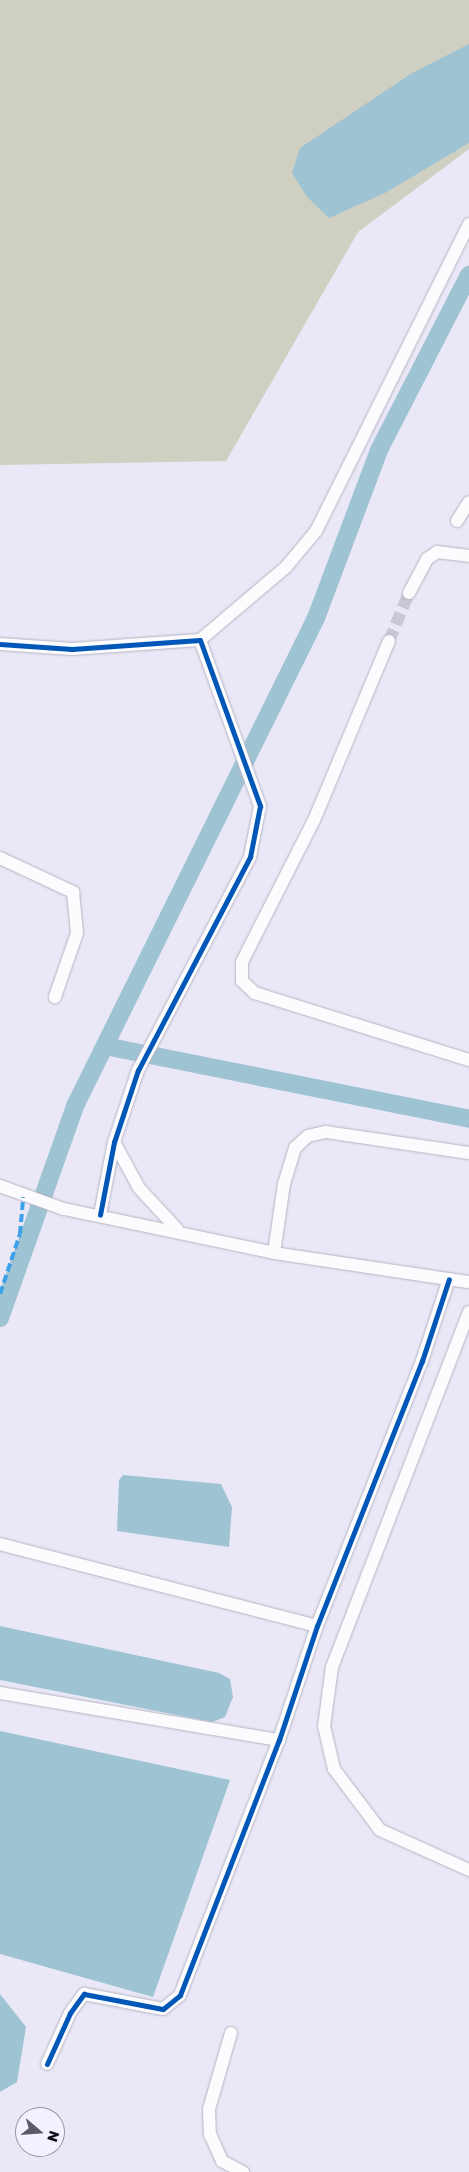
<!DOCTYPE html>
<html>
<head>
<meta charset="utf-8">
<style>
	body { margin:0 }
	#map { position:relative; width:469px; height:2172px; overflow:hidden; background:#eae8f7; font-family:"Golos Text",sans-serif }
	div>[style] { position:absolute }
	.green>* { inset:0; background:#cfd0c1 }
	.water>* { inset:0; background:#9ec3d3 }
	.canal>* { height:18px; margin:-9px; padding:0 9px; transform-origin:9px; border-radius:9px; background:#9ec3d3 }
	.minor-tunnel>* { height:12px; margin-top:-6px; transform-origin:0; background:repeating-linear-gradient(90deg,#c9c7d5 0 12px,transparent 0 18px) }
	.roads { filter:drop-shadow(0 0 1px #b6b4c1) drop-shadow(0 0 1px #b6b4c1) }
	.minor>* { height:12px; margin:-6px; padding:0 6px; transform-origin:6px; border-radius:6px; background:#fcfcfe }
	.quiet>* { height:4px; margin-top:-2px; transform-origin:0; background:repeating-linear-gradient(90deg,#3da1ea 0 8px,transparent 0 12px) }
	.cycleway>* { height:5px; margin:-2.5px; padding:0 2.5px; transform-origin:2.5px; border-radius:2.5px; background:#0057b8 }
	span { translate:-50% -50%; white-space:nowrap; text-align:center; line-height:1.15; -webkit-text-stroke:4px #f2f1fe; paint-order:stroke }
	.north { position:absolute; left:15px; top:2107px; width:50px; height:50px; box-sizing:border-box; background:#f2f1fe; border:1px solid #9795a2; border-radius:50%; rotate:108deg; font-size:14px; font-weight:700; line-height:20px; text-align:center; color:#0e0c17 }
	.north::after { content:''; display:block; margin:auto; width:18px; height:22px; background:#5b5965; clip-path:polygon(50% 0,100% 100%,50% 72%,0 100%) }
</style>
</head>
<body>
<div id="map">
	<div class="green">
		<i style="clip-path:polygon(0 0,469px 0,469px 149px,358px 232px,226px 461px,0 465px)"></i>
	</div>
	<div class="water">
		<i style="clip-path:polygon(469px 44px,469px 143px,385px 193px,329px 218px,307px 197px,292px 173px,300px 148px,412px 73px)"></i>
		<i style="clip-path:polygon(123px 1475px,221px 1484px,232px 1507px,229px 1547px,117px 1531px,119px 1480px)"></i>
		<i style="clip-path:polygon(0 1626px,219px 1673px,230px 1679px,233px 1697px,225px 1717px,212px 1722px,0 1680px)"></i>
		<i style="clip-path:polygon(0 1731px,230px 1780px,153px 1997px,0 1954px)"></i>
		<i style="clip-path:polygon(0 1994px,26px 2027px,17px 2082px,0 2092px)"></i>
	</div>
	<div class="canal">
		<i style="left:105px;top:1046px;width:371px;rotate:11.3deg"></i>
		<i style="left:0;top:1318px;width:225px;rotate:-70.5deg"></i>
		<i style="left:75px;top:1106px;width:544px;rotate:-63.72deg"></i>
		<i style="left:316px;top:618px;width:179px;rotate:-69.4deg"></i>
		<i style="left:379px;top:450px;width:197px;rotate:-62.8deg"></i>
	</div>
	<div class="minor-tunnel">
		<i style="left:389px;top:641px;width:52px;rotate:-67.4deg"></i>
	</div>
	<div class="roads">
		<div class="minor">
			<i style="left:457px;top:521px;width:22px;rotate:-58deg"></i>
			<i style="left:409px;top:593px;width:38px;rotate:-62deg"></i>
			<i style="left:427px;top:559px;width:12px;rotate:-35deg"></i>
			<i style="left:437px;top:552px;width:32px;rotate:7deg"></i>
			<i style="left:200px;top:640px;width:113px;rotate:-40.3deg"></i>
			<i style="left:286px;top:567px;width:47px;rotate:-50.2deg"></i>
			<i style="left:316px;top:531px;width:343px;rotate:-63.5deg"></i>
			<i style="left:389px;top:641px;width:194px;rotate:112.7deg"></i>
			<i style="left:314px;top:820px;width:159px;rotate:116.9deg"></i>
			<i style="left:242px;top:962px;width:19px;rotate:90deg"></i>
			<i style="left:242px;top:981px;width:18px;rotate:43deg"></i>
			<i style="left:255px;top:993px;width:224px;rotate:17.4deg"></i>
			<i style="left:0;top:644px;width:72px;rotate:4deg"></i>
			<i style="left:72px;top:649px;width:128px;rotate:-4deg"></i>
			<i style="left:200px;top:640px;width:177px;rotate:70.1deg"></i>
			<i style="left:260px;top:806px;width:52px;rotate:101.1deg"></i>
			<i style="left:250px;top:857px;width:241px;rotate:117.7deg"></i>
			<i style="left:138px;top:1070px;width:76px;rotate:108.4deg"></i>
			<i style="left:114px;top:1142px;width:74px;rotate:100.9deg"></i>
			<i style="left:0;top:858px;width:81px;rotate:25deg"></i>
			<i style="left:73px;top:892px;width:41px;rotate:84.4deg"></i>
			<i style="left:77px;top:933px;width:68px;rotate:109deg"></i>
			<i style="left:114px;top:1142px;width:52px;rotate:61.5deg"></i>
			<i style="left:139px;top:1188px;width:56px;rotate:47.2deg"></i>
			<i style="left:0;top:1186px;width:68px;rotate:19.8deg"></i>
			<i style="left:64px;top:1209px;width:215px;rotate:11.8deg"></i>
			<i style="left:274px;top:1253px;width:197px;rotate:8.5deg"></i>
			<i style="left:274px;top:1253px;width:70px;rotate:-81.8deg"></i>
			<i style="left:284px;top:1184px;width:38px;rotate:-73deg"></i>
			<i style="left:295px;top:1148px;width:18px;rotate:-43deg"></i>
			<i style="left:308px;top:1136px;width:18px;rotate:-13deg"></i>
			<i style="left:326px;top:1132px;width:145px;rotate:8.4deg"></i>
			<i style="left:469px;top:1312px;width:381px;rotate:111.1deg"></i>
			<i style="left:332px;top:1667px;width:60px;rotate:97.7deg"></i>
			<i style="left:324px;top:1726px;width:44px;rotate:76.9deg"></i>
			<i style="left:334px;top:1769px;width:76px;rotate:53deg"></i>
			<i style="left:380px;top:1830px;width:98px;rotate:24.2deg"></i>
			<i style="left:0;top:1544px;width:327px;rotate:14.5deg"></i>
			<i style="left:0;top:1693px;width:283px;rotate:9.6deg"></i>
			<i style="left:231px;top:2033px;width:79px;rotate:106.1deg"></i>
			<i style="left:209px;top:2109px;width:25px;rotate:88deg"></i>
			<i style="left:210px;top:2134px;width:30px;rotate:66deg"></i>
			<i style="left:222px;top:2161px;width:24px;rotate:28deg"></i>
			<i style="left:47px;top:2064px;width:56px;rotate:-65.7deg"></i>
			<i style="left:70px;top:2013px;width:24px;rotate:-54deg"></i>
			<i style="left:84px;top:1994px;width:80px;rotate:10.8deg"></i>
			<i style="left:163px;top:2009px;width:22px;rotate:-39deg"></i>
			<i style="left:180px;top:1995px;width:274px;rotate:-68.8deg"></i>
			<i style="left:279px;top:1740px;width:120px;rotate:-71.6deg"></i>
			<i style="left:317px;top:1626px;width:285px;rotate:-68.4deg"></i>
			<i style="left:422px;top:1361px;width:86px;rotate:-71.8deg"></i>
		</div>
	</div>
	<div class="quiet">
		<i style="left:0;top:1294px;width:63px;rotate:-71.6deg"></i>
		<i style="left:20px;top:1234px;width:37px;rotate:-85deg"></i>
	</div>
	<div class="cycleway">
		<i style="left:0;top:644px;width:72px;rotate:4deg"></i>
		<i style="left:72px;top:649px;width:128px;rotate:-4deg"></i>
		<i style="left:200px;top:640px;width:177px;rotate:70.1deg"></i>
		<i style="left:260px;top:806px;width:52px;rotate:101.1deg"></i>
		<i style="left:250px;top:857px;width:241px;rotate:117.7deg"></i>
		<i style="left:138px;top:1070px;width:76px;rotate:108.4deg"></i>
		<i style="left:114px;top:1142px;width:74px;rotate:100.9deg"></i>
		<i style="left:47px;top:2064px;width:56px;rotate:-65.7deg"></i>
		<i style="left:70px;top:2013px;width:24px;rotate:-54deg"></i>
		<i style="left:84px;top:1994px;width:80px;rotate:10.8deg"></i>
		<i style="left:163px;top:2009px;width:22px;rotate:-39deg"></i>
		<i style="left:180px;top:1995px;width:274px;rotate:-68.8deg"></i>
		<i style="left:279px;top:1740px;width:120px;rotate:-71.6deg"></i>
		<i style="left:317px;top:1626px;width:285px;rotate:-68.4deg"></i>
		<i style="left:422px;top:1361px;width:86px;rotate:-71.8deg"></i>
	</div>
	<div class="north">N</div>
</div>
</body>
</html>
